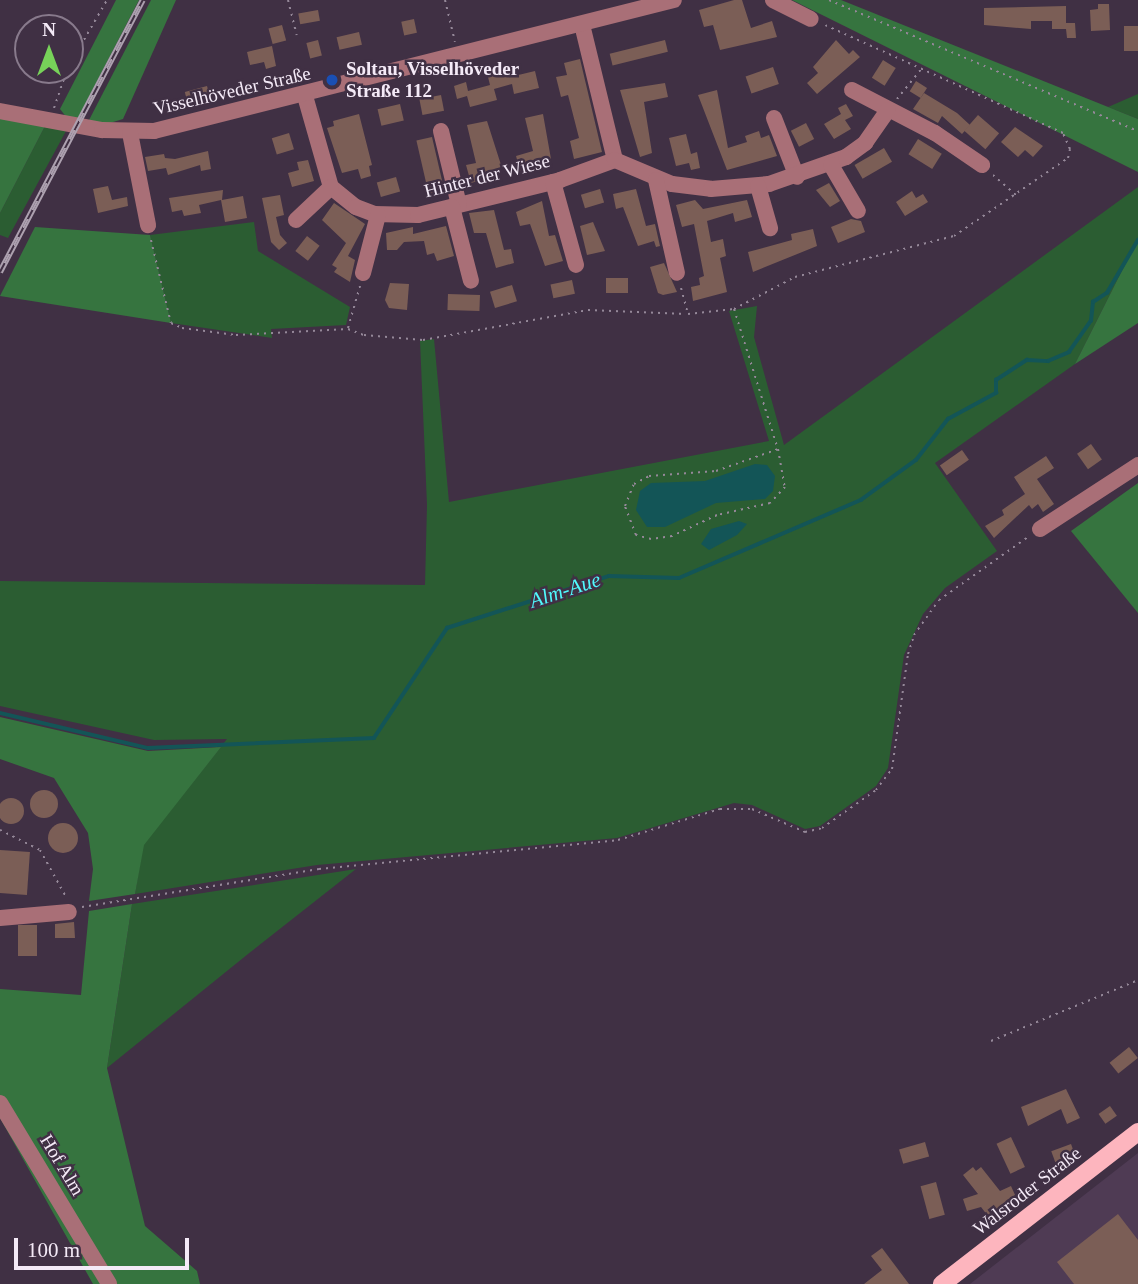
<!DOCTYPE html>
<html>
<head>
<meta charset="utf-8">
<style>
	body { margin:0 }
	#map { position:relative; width:1138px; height:1284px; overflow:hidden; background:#403044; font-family:"Times New Roman",serif }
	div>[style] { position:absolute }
	.built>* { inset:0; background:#4f3b54 }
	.green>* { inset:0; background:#2b5d32 }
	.forest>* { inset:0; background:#36743f }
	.water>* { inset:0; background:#135557 }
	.stream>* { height:3.5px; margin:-1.75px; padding:0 1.75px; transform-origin:1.75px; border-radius:1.75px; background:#135557 }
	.building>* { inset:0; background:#7b5e56; transform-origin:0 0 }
	.round { border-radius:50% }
	.path>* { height:2px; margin-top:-1px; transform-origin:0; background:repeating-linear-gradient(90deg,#958899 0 2px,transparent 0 7px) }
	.minor>* { height:16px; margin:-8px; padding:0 8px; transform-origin:8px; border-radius:8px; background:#a96f77 }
	.major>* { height:18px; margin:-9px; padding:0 9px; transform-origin:9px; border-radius:9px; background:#fdb5be }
	.rail>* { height:6px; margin-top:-3px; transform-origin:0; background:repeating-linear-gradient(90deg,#403044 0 10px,#ada1b0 0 20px); box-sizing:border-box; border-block:2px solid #ada1b0 }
	.dots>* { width:19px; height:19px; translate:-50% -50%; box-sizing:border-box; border:4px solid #403044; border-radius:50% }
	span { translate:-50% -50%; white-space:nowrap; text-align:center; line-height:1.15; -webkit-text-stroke:5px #403044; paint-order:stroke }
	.poi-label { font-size:19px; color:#f4eaf7; font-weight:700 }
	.left { translate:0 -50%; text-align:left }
	.street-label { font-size:19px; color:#f4eaf7 }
	.water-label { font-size:21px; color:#50f9fd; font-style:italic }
	.north { position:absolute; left:14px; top:14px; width:70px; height:70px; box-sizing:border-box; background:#403044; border:2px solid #887a8c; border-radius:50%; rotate:0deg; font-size:19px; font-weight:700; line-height:28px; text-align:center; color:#f4eaf7 }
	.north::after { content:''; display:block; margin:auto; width:24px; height:32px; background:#77d259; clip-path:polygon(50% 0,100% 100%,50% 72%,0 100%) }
	.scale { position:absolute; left:14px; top:1238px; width:175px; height:32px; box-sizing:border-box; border:4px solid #f4eaf7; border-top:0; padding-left:9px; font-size:21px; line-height:24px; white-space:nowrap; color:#f4eaf7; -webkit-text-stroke:5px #403044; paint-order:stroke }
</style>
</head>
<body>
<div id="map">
	<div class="built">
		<i style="clip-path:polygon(1138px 1153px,1138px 1284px,970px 1284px)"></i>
	</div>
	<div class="green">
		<i style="clip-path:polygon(1138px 94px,1138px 119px,1108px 107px)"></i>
		<i style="clip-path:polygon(45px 126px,66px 131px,8px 238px,0 235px,0 213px)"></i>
		<i style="clip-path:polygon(1138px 187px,1138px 239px,1075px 364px,935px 463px,997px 551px,945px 588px,923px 614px,904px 655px,888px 768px,876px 786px,820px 826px,805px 829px,752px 805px,734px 803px,617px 838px,317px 865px,135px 894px,143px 845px,227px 739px,154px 740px,0 706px,0 581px,425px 585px,427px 505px,420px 341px,434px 339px,449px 502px,769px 441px,729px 311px,757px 306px,754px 337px,784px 445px)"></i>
		<i style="clip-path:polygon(254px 222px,258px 251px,350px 307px,346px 325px,271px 329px,272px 338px,171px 323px,150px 235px)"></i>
		<i style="clip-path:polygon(356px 869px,248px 954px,107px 1068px,132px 904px)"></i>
	</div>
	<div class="forest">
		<i style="clip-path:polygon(116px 0,139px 0,77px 120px,67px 118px,60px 109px)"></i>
		<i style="clip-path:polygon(151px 0,176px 0,123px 119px,100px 126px,87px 124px)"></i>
		<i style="clip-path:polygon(792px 0,841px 0,1138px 119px,1138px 172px)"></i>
		<i style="clip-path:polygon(0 117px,45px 126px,0 213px)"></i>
		<i style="clip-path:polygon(35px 227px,150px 235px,171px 323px,0 296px)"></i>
		<i style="clip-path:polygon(1138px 239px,1138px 323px,1075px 364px)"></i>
		<i style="clip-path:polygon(1138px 483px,1138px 613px,1071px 531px)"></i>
		<i style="clip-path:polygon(0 717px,148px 751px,221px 747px,144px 845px,135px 894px,89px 901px,93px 869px,88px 833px,54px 778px,0 759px)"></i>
		<i style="clip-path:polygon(132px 904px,107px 1068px,145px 1226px,197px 1271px,200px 1284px,93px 1284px,0 1118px,0 989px,81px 995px,89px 911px)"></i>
	</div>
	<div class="water">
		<i style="clip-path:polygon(755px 464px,767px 465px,775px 476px,773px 491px,765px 499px,716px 503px,665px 527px,647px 527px,636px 510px,640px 491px,651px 483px,705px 481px)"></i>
		<i style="clip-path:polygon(739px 521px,747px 524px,737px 535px,709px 550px,701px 544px,711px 529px)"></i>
	</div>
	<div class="stream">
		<i style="left:0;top:713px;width:152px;rotate:13.3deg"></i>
		<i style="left:148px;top:748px;width:226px;rotate:-2.5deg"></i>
		<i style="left:374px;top:738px;width:132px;rotate:-56.4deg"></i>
		<i style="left:447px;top:628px;width:170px;rotate:-17.8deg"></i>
		<i style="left:609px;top:576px;width:70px;rotate:1.6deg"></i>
		<i style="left:679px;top:578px;width:198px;rotate:-23.2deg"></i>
		<i style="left:861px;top:500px;width:68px;rotate:-36deg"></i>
		<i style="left:916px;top:460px;width:52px;rotate:-52deg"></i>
		<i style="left:948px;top:419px;width:55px;rotate:-28.4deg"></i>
		<i style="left:996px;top:393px;width:13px;rotate:-90deg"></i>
		<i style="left:996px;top:380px;width:37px;rotate:-33deg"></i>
		<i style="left:1027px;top:360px;width:21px;rotate:3deg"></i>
		<i style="left:1048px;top:361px;width:23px;rotate:-23deg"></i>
		<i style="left:1069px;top:352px;width:38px;rotate:-55deg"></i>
		<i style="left:1091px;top:321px;width:19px;rotate:-84deg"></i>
		<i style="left:1093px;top:302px;width:17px;rotate:-33deg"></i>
		<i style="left:1107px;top:293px;width:61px;rotate:-59.7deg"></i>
	</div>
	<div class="building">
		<i style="clip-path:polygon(734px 0,742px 0,751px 28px,772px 21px,777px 37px,720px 50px,713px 25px,704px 27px,699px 10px)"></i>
		<i style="clip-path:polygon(1098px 4px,1109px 4px,1110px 30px,1091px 31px,1090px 10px,1098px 9px)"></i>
		<i style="clip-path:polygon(1066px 6px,1066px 23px,1075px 23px,1076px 38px,1067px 38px,1066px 29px,1052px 29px,1052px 21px,1031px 21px,1031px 29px,984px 25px,984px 8px)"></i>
		<i style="left:318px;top:10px;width:11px;height:20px;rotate:80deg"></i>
		<i style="left:414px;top:19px;width:14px;height:13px;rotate:78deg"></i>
		<i style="left:282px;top:25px;width:16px;height:14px;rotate:75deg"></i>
		<i style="left:1124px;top:26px;width:14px;height:25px"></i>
		<i style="left:359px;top:32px;width:13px;height:23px;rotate:77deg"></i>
		<i style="left:318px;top:40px;width:16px;height:12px;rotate:76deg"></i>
		<i style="left:665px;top:40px;width:12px;height:57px;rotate:76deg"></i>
		<i style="clip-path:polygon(836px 40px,849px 54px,853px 50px,860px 57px,817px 94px,807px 83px,818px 73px,813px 67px)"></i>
		<i style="clip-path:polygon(272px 46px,276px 66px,266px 69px,264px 62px,250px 65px,247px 52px)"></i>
		<i style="clip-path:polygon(580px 59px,602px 152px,574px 159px,570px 141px,579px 138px,568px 95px,561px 97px,556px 77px,567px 75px,564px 63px)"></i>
		<i style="left:883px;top:60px;width:15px;height:21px;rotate:32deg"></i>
		<i style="left:773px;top:67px;width:18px;height:29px;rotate:71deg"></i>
		<i style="clip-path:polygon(535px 71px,539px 88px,514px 94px,512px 84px,494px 89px,497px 100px,470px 107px,467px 96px,457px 99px,454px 86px,466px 82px,468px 91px,490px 85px,488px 77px,509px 72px,512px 83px,510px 77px)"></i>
		<i style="left:916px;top:81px;width:13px;height:12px;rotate:32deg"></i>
		<i style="clip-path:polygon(665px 83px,668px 97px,644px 102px,652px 153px,640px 157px,620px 90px)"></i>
		<i style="left:207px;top:86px;width:16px;height:23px;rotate:75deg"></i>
		<i style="clip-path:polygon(717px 90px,728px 148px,747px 142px,745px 136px,759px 131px,761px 138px,769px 135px,777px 156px,727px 170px,698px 95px)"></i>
		<i style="clip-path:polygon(924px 93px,957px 113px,970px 125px,962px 134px,942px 116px,938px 123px,913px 109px)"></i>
		<i style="left:441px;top:95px;width:16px;height:22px;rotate:79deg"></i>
		<i style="left:400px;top:104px;width:17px;height:23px;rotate:77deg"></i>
		<i style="clip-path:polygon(846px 104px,853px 116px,845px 120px,851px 129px,834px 139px,824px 124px,841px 114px,838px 108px)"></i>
		<i style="clip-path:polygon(359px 114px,372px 165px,369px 166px,371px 176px,361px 179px,358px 169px,342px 173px,327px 128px,334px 126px,333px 121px)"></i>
		<i style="clip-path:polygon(543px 114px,551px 159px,540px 161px,542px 168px,521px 174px,516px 156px,533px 151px,525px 118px)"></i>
		<i style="left:978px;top:115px;width:28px;height:21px;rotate:41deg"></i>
		<i style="clip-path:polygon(487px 121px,502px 168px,495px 169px,496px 176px,471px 183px,466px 165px,476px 163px,467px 125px)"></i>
		<i style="left:806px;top:123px;width:18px;height:17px;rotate:63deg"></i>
		<i style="clip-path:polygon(1015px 127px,1043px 146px,1033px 157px,1025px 150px,1018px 157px,1001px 142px)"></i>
		<i style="left:289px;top:133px;width:17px;height:18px;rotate:73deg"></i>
		<i style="clip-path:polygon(686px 134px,691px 154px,697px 152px,700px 168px,691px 170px,689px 163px,676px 166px,669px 138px)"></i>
		<i style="left:432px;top:137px;width:57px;height:16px;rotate:77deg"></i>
		<i style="left:918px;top:139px;width:28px;height:18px;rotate:32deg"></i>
		<i style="left:884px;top:148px;width:16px;height:34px;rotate:60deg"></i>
		<i style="clip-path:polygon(208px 151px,211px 169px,201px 171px,200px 165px,168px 175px,166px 168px,148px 171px,145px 157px,164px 154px,165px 158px,175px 159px)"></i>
		<i style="clip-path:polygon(308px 160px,314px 181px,292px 187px,288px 173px,299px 170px,297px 162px)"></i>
		<i style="left:396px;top:177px;width:15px;height:20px;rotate:74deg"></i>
		<i style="clip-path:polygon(829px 183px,840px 201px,830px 207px,816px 190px)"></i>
		<i style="clip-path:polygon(108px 186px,112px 200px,127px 197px,128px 206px,98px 213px,93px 189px)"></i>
		<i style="left:600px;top:189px;width:14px;height:20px;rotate:73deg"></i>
		<i style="clip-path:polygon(636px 189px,646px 226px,655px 224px,660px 246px,656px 247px,654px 241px,638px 246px,623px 207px,616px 209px,613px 194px)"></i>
		<i style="clip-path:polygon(223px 190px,222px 200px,243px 196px,247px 218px,225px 222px,221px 200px,199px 205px,201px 213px,184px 216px,182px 210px,172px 212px,169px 198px)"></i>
		<i style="clip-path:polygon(912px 191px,916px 198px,923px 194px,928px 202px,905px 216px,896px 202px)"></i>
		<i style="clip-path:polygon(280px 195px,284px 215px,276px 217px,280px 235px,287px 243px,279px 250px,271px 242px,262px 198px)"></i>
		<i style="clip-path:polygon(695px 200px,703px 209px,747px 200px,752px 217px,735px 222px,733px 213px,707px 221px,711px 242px,723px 239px,726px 256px,720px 258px,727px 292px,693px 301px,691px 287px,700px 285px,699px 278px,704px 276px,694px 224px,682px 227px,676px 205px)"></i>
		<i style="clip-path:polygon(542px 201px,549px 236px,555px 235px,563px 261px,545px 266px,530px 224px,520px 226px,516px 212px)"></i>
		<i style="clip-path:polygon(334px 203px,365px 224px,348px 256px,355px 260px,350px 282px,334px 272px,337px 268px,332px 265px,346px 243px,322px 220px)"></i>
		<i style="clip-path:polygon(494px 210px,504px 250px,511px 249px,514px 263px,496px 268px,486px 233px,474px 233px,469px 213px)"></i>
		<i style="clip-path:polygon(851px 219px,861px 221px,865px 232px,838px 243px,831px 227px)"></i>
		<i style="clip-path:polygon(593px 222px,605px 251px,587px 255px,580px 226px)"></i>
		<i style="clip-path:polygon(446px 226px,454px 256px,437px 261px,434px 253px,427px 255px,424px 241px,404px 242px,397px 250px,387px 250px,386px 233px,413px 227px,413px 234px)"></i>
		<i style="clip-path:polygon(813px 229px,817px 246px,753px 272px,748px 252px,792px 240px,791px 234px)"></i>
		<i style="left:307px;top:236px;width:16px;height:19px;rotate:38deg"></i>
		<i style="clip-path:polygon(664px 263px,677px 292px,663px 295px,658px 293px,650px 267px)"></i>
		<i style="left:606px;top:278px;width:22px;height:15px"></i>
		<i style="left:572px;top:280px;width:14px;height:22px;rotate:78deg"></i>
		<i style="clip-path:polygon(390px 283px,409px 284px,407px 310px,389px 308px,385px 300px)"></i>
		<i style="left:512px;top:285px;width:17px;height:23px;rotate:73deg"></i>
		<i style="left:448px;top:294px;width:32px;height:16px;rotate:2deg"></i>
		<i style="left:1091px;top:444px;width:19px;height:17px;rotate:55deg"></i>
		<i style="left:962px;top:450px;width:12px;height:27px;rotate:55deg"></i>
		<i style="clip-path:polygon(1046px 456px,1054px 468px,1037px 479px,1054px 504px,1043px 512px,1038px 504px,1032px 509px,1029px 505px,994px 538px,985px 526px,1004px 515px,1002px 510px,1025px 494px,1014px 477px)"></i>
		<i class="round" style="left:30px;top:790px;width:28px;height:28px"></i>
		<i class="round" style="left:-2px;top:798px;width:26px;height:26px"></i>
		<i class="round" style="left:48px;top:823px;width:30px;height:30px"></i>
		<i style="left:0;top:850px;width:30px;height:43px;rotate:4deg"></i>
		<i style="clip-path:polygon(74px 922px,75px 938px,55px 938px,55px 924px)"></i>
		<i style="left:37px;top:925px;width:31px;height:19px;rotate:90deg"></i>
		<i style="left:1129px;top:1047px;width:14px;height:25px;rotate:51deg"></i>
		<i style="clip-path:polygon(1066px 1089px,1080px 1118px,1067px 1124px,1061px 1109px,1028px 1126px,1021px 1107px)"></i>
		<i style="left:1110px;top:1106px;width:12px;height:14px;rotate:55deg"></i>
		<i style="left:1011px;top:1137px;width:33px;height:16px;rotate:65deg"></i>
		<i style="left:925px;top:1142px;width:15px;height:27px;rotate:74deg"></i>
		<i style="left:1071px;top:1144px;width:15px;height:21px;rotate:70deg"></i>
		<i style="clip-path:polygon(973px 1167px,976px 1171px,981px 1167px,1000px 1191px,1011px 1186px,1015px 1195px,988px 1216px,981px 1207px,967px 1211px,963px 1199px,978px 1194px,963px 1175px)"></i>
		<i style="left:936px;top:1182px;width:34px;height:16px;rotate:75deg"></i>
		<i style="clip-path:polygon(1118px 1214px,1138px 1240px,1138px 1284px,1074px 1284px,1057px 1262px)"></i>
		<i style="clip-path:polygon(882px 1248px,909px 1284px,864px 1284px,882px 1270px,871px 1256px)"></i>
	</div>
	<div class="path">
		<i style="left:288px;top:0;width:36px;rotate:76deg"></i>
		<i style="left:445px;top:0;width:43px;rotate:76.6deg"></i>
		<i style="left:829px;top:0;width:336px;rotate:23deg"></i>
		<i style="left:70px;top:64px;width:74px;rotate:-60deg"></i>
		<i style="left:897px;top:99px;width:40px;rotate:-51deg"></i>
		<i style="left:54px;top:108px;width:40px;rotate:-71.1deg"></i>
		<i style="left:993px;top:175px;width:32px;rotate:41deg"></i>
		<i style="left:151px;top:240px;width:85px;rotate:76.5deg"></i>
		<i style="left:171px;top:323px;width:12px;rotate:24deg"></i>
		<i style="left:182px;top:328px;width:54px;rotate:7.4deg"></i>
		<i style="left:236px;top:335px;width:112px;rotate:-3.1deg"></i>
		<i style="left:348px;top:329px;width:17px;rotate:21deg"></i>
		<i style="left:364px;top:335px;width:59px;rotate:4.8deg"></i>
		<i style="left:423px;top:340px;width:168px;rotate:-10.3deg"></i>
		<i style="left:588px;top:310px;width:98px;rotate:2.3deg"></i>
		<i style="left:681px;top:288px;width:27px;rotate:75deg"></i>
		<i style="left:688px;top:314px;width:46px;rotate:-6.2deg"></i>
		<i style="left:734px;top:309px;width:147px;rotate:72.6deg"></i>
		<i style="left:778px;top:449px;width:39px;rotate:80deg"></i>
		<i style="left:785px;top:487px;width:22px;rotate:133deg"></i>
		<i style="left:770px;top:503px;width:54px;rotate:167.2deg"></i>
		<i style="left:717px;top:515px;width:50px;rotate:155deg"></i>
		<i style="left:672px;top:536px;width:21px;rotate:172deg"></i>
		<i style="left:651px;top:539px;width:16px;rotate:-165deg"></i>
		<i style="left:636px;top:535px;width:31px;rotate:-111deg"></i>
		<i style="left:625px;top:506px;width:24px;rotate:-68deg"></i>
		<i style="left:634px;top:484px;width:17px;rotate:-28deg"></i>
		<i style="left:649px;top:476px;width:67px;rotate:-4.3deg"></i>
		<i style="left:716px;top:471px;width:66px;rotate:-19.5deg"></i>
		<i style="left:734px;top:309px;width:69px;rotate:-27.7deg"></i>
		<i style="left:795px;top:277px;width:164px;rotate:-14.5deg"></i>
		<i style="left:954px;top:236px;width:138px;rotate:-34.4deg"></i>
		<i style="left:1068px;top:158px;width:9px;rotate:-77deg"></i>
		<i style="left:1070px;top:149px;width:17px;rotate:-114deg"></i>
		<i style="left:1063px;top:133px;width:261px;rotate:-155.6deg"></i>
		<i style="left:348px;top:328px;width:44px;rotate:-74.1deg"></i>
		<i style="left:0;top:830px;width:45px;rotate:26.6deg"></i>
		<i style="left:40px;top:850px;width:54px;rotate:61deg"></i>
		<i style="left:82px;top:907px;width:240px;rotate:-9.1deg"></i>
		<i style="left:319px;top:869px;width:300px;rotate:-5.5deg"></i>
		<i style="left:618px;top:840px;width:107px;rotate:-16.9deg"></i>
		<i style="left:720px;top:809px;width:32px"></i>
		<i style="left:752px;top:809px;width:58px;rotate:23.5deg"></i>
		<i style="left:805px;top:832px;width:17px;rotate:-13deg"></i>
		<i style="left:822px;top:828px;width:66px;rotate:-35.1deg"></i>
		<i style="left:876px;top:790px;width:26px;rotate:-53deg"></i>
		<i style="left:892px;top:769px;width:116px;rotate:-82.1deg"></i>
		<i style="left:908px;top:654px;width:20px;rotate:-72deg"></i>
		<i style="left:914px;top:635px;width:43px;rotate:-54.5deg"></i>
		<i style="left:939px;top:600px;width:109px;rotate:-35.3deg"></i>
		<i style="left:991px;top:1041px;width:159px;rotate:-22.5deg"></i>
	</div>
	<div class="minor">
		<i style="left:773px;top:0;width:42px;rotate:26.6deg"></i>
		<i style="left:852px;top:90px;width:93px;rotate:27.4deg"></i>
		<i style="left:935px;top:133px;width:57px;rotate:34.2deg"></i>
		<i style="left:305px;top:96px;width:95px;rotate:74.1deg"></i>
		<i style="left:331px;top:187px;width:32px;rotate:39deg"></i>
		<i style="left:356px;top:207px;width:19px;rotate:21deg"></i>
		<i style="left:374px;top:214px;width:44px;rotate:1.3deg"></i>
		<i style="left:418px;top:215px;width:146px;rotate:-13.8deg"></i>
		<i style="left:560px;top:180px;width:59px;rotate:-20deg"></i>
		<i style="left:615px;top:160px;width:139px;rotate:-103.7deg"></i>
		<i style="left:0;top:111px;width:104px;rotate:10.6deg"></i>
		<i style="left:102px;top:130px;width:52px;rotate:1.1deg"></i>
		<i style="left:154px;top:131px;width:536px;rotate:-14.14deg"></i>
		<i style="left:774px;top:118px;width:63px;rotate:68.7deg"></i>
		<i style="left:441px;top:131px;width:76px;rotate:76.3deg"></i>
		<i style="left:130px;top:133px;width:94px;rotate:78.9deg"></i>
		<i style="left:615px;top:160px;width:62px;rotate:22.8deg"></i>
		<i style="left:672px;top:184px;width:39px;rotate:7deg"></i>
		<i style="left:711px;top:189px;width:58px;rotate:-4.9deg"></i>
		<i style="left:769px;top:184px;width:82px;rotate:-19.3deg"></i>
		<i style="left:846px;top:157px;width:24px;rotate:-36deg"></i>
		<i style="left:865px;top:143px;width:40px;rotate:-55.1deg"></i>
		<i style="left:831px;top:165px;width:53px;rotate:59.6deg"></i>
		<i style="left:656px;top:180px;width:95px;rotate:77.3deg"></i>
		<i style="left:553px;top:182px;width:86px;rotate:74.5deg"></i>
		<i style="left:758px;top:186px;width:44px;rotate:74.1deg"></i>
		<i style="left:452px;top:207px;width:76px;rotate:75.6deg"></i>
		<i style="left:296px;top:220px;width:48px;rotate:-43.3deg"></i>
		<i style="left:363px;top:273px;width:60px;rotate:-75.5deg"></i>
		<i style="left:1040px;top:529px;width:117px;rotate:-33.1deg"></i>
		<i style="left:0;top:918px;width:69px;rotate:-5deg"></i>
		<i style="left:0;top:1103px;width:211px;rotate:58.9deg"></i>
	</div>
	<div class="major">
		<i style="left:942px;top:1284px;width:248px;rotate:-37.8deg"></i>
	</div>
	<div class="rail">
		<i style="left:0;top:272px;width:307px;rotate:-62.3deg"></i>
	</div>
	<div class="dots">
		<i style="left:332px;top:80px;background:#1a4fb4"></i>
	</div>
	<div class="poi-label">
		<span class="left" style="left:346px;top:80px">Soltau, Visselhöveder<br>Straße 112</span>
	</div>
	<div class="street-label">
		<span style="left:232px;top:91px;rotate:-13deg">Visselhöveder Straße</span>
		<span style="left:487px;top:176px;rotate:-14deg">Hinter der Wiese</span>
		<span style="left:62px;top:1165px;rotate:59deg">Hof Alm</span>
		<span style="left:1027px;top:1191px;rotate:-38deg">Walsroder Straße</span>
	</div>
	<div class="water-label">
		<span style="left:565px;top:590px;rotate:-18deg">Alm-Aue</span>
	</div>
	<div class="north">N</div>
	<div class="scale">100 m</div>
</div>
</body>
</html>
